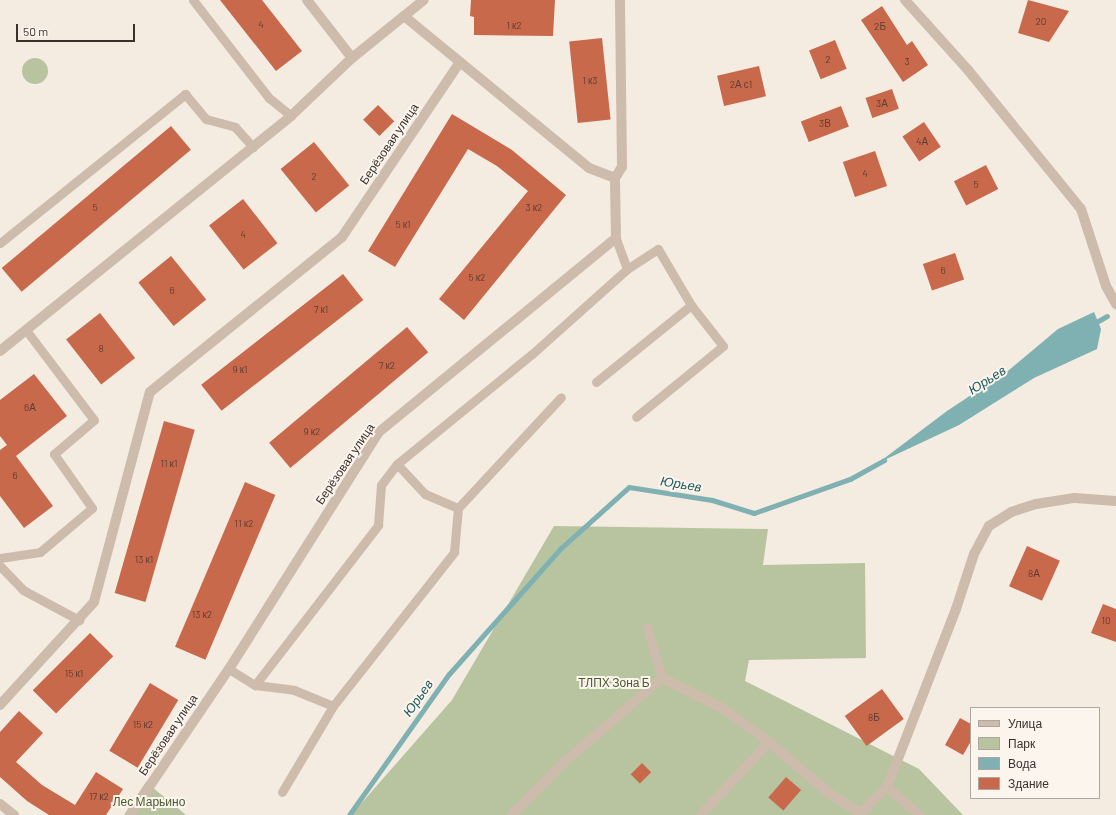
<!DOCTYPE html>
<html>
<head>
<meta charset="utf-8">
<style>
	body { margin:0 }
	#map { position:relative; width:1116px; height:815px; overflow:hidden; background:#f4ebe1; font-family:Barlow,sans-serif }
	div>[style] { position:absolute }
	.green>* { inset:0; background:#b8c4a0 }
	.round { border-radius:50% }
	.water>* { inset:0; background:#7fb0b2 }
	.stream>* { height:5px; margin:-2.5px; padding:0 2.5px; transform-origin:2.5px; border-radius:2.5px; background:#7fb0b2 }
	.building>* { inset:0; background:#c8694b; transform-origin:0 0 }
	.service>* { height:9px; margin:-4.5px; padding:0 4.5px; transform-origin:4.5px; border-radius:4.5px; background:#cdbbac }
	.minor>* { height:10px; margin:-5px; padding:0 5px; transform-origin:5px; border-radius:5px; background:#cdbbac }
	span { translate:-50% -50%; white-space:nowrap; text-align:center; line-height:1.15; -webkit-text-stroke:4px #fbf5ee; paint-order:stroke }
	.number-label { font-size:10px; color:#5e3e33 }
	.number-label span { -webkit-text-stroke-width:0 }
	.street-label { font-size:12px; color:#3b302b }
	.park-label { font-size:12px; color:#4a5a2e }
	.water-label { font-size:13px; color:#1f5a5e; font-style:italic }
	.legend { position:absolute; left:970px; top:707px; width:130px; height:92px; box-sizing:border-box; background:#fbf5ee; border:1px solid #aea6a0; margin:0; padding:5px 7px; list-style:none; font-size:12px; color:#3b302b }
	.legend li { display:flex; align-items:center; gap:8px; height:20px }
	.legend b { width:20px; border:1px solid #aea6a0 }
	.scale { position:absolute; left:16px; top:24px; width:119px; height:18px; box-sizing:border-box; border:2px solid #3b302b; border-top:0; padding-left:5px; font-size:12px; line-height:14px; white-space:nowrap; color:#3b302b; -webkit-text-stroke:3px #fbf5ee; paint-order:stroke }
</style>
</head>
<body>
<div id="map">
	<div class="green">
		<i class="round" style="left:22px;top:58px;width:26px;height:26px"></i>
		<i style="clip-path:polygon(554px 526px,768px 529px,763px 565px,865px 563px,866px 658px,749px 660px,745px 681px,919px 769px,963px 815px,351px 815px,452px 700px)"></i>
		<i style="clip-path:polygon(146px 782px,186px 815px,124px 815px)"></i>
	</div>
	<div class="water">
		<i style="clip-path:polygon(1094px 312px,1101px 329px,1097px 349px,1034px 378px,959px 425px,878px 463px,947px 411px,1009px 370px,1058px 329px)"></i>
	</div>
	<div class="stream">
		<i style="left:1093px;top:324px;width:16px;rotate:-30deg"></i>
		<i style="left:349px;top:815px;width:173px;rotate:-54.7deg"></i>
		<i style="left:449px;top:674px;width:169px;rotate:-48.4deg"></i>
		<i style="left:561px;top:548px;width:91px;rotate:-41.9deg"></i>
		<i style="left:629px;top:487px;width:84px;rotate:8.9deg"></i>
		<i style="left:712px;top:500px;width:44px;rotate:17.2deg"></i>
		<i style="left:754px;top:513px;width:102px;rotate:-19.5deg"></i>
		<i style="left:850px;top:479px;width:39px;rotate:-29deg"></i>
	</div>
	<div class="building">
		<i style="clip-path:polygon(220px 0,262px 0,302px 51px,276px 71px)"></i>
		<i style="clip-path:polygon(471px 0,555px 0,553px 36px,474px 35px,474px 17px,470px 16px)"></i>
		<i style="clip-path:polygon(1028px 0,1069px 11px,1049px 42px,1018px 33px)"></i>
		<i style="clip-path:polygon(882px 6px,907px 45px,912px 41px,928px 65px,903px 82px,861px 20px)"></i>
		<i style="left:602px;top:38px;width:82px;height:33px;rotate:84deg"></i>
		<i style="left:835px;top:40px;width:31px;height:28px;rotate:68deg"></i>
		<i style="left:759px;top:66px;width:31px;height:43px;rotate:77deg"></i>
		<i style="left:892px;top:89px;width:21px;height:28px;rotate:71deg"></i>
		<i style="left:378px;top:105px;width:23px;height:21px;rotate:45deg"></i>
		<i style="left:841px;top:106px;width:22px;height:43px;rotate:69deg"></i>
		<i style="clip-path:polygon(452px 114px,512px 150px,566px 195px,464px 320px,439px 299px,528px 191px,497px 166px,468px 149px,395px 267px,368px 251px)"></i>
		<i style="left:924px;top:122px;width:30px;height:26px;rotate:56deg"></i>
		<i style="left:171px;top:126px;width:31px;height:221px;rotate:50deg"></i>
		<i style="left:314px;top:142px;width:56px;height:43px;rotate:51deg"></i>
		<i style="left:875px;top:151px;width:37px;height:34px;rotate:71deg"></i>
		<i style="left:986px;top:165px;width:27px;height:36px;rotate:63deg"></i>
		<i style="left:243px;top:199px;width:56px;height:43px;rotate:52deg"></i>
		<i style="left:955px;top:253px;width:28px;height:34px;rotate:71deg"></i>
		<i style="left:171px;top:256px;width:56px;height:42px;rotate:51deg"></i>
		<i style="left:343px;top:274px;width:33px;height:180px;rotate:52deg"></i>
		<i style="left:100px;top:313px;width:57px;height:43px;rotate:52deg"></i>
		<i style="left:407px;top:327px;width:33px;height:180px;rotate:50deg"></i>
		<i style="clip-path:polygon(34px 374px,67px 416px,16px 456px,53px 506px,24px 528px,0 496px,0 450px,7px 445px,0 436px,0 400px)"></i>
		<i style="left:164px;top:421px;width:32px;height:179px;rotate:16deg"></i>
		<i style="left:245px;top:482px;width:33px;height:179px;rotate:23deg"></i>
		<i style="left:1027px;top:546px;width:36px;height:44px;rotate:24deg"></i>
		<i style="clip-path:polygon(1103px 604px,1116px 609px,1116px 642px,1091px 633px)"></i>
		<i style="left:90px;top:633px;width:33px;height:81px;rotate:45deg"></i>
		<i style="left:150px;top:683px;width:33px;height:79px;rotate:31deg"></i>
		<i style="left:882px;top:689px;width:37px;height:46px;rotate:54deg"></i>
		<i style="clip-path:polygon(19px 711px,43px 733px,16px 762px,42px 785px,75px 805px,96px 772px,123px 789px,106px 815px,49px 815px,27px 801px,0 777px,0 732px)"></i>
		<i style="clip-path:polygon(960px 718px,971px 724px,971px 741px,963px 755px,945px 745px)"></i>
		<i style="left:642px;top:763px;width:13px;height:16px;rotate:45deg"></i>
		<i style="left:786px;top:777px;width:20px;height:27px;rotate:41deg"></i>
	</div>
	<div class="service">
		<i style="left:193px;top:0;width:124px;rotate:52.2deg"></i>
		<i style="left:269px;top:98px;width:28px;rotate:39deg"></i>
		<i style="left:0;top:243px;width:238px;rotate:-38.8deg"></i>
		<i style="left:185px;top:94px;width:33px;rotate:50deg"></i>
		<i style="left:206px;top:119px;width:30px;rotate:15deg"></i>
		<i style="left:235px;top:127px;width:27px;rotate:48deg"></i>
		<i style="left:627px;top:269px;width:37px;rotate:-33deg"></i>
		<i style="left:658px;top:249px;width:65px;rotate:59.5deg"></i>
		<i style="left:691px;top:305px;width:52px;rotate:52deg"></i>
		<i style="left:723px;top:346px;width:112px;rotate:140.8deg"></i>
		<i style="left:596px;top:382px;width:122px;rotate:-39deg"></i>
		<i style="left:397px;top:464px;width:41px;rotate:47deg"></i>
		<i style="left:425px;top:494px;width:36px;rotate:23deg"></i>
		<i style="left:0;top:558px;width:40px;rotate:-8.5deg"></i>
		<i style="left:40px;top:552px;width:68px;rotate:-40.2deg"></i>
		<i style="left:92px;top:508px;width:66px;rotate:-125.1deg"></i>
		<i style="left:54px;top:454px;width:52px;rotate:-40.4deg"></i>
		<i style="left:94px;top:420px;width:113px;rotate:-127.1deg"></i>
		<i style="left:0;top:566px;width:33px;rotate:46deg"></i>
		<i style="left:23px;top:590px;width:64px;rotate:28.2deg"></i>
		<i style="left:647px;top:627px;width:53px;rotate:73.6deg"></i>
		<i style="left:229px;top:669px;width:31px;rotate:32deg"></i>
		<i style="left:255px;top:685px;width:39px;rotate:7deg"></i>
		<i style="left:294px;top:690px;width:42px;rotate:22.3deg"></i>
		<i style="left:255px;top:685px;width:202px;rotate:-52.4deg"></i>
		<i style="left:378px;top:525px;width:40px;rotate:-85.7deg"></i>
		<i style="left:381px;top:485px;width:26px;rotate:-53deg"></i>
		<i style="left:397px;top:464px;width:174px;rotate:-39.2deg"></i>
		<i style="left:532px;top:354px;width:127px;rotate:-41.8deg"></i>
		<i style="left:627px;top:269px;width:33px;rotate:-110deg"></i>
		<i style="left:282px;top:792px;width:100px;rotate:-59.3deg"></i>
		<i style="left:333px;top:706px;width:196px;rotate:-51.8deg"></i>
		<i style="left:454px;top:552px;width:44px;rotate:-84.8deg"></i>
		<i style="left:458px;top:508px;width:151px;rotate:-47.1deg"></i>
	</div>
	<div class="minor">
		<i style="left:307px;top:0;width:73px;rotate:52.2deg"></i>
		<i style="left:905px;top:0;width:94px;rotate:48deg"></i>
		<i style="left:968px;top:70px;width:179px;rotate:50.9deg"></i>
		<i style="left:1081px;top:209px;width:81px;rotate:72deg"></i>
		<i style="left:1106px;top:286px;width:21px;rotate:61deg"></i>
		<i style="left:404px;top:16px;width:239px;rotate:39.4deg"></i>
		<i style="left:589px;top:168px;width:28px;rotate:21deg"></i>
		<i style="left:615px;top:178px;width:13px;rotate:-58deg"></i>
		<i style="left:622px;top:167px;width:167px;rotate:-90.7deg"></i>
		<i style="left:0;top:351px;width:374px;rotate:-38.9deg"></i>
		<i style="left:291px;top:116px;width:84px;rotate:-43.6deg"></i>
		<i style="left:352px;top:58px;width:92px;rotate:-38.9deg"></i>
		<i style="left:0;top:705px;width:139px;rotate:-47.6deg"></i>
		<i style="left:94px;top:602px;width:217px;rotate:-75.1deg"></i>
		<i style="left:150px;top:392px;width:247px;rotate:-38.9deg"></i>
		<i style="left:342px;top:237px;width:211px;rotate:-56deg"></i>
		<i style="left:887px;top:787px;width:43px;rotate:41.2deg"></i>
		<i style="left:0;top:804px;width:18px;rotate:38deg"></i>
		<i style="left:130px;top:815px;width:176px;rotate:-55.9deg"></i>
		<i style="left:229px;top:669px;width:280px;rotate:-57.7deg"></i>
		<i style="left:379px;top:432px;width:306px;rotate:-39.3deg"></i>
		<i style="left:616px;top:238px;width:60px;rotate:-91deg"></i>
		<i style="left:512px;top:815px;width:70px;rotate:-45.6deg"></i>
		<i style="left:561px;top:765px;width:133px;rotate:-40.7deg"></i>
		<i style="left:662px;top:678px;width:67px;rotate:26.6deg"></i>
		<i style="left:722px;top:708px;width:58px;rotate:35.9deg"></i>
		<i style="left:769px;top:742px;width:80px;rotate:40.4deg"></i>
		<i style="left:830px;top:794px;width:34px;rotate:32deg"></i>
		<i style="left:701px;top:815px;width:100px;rotate:-47deg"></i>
		<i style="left:859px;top:815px;width:40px;rotate:-45deg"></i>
		<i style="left:887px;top:787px;width:191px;rotate:-68.8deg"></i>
		<i style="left:956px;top:609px;width:58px;rotate:-71.9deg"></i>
		<i style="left:974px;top:554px;width:32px;rotate:-62deg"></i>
		<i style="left:989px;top:526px;width:26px;rotate:-32deg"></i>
		<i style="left:1011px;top:512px;width:26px;rotate:-18deg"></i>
		<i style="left:1036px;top:504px;width:39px;rotate:-9deg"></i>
		<i style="left:1075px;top:498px;width:41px;rotate:4.2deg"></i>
	</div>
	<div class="number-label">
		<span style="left:1041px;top:22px">20</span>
		<span style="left:261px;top:25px">4</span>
		<span style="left:514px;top:26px">1 к2</span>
		<span style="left:880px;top:27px">2Б</span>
		<span style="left:828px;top:60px">2</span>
		<span style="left:907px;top:62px">3</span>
		<span style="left:590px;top:81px">1 к3</span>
		<span style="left:741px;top:85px">2А с1</span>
		<span style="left:882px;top:104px">3А</span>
		<span style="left:825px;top:124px">3В</span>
		<span style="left:922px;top:142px">4А</span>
		<span style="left:865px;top:174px">4</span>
		<span style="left:314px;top:177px">2</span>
		<span style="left:976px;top:185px">5</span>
		<span style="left:95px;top:208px">5</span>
		<span style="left:534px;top:208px">3 к2</span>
		<span style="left:403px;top:225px">5 к1</span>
		<span style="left:243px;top:235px">4</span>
		<span style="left:943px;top:271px">6</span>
		<span style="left:477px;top:278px">5 к2</span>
		<span style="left:172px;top:291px">6</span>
		<span style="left:321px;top:310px">7 к1</span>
		<span style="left:101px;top:349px">8</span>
		<span style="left:387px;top:366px">7 к2</span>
		<span style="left:240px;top:370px">9 к1</span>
		<span style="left:30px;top:408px">6А</span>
		<span style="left:312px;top:432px">9 к2</span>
		<span style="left:169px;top:464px">11 к1</span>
		<span style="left:15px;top:476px">6</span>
		<span style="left:244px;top:524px">11 к2</span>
		<span style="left:144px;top:560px">13 к1</span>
		<span style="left:1034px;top:574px">8А</span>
		<span style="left:202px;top:615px">13 к2</span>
		<span style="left:1106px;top:621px">10</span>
		<span style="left:74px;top:674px">15 к1</span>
		<span style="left:874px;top:718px">8Б</span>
		<span style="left:143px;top:725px">15 к2</span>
		<span style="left:99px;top:797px">17 к2</span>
	</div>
	<div class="street-label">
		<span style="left:389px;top:144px;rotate:-56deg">Берёзовая улица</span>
		<span style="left:345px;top:464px;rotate:-56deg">Берёзовая улица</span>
		<span style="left:168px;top:735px;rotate:-56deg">Берёзовая улица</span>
	</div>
	<div class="park-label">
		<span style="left:614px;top:683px">ТЛПХ Зона Б</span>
		<span style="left:149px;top:802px">Лес Марьино</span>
	</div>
	<div class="water-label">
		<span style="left:987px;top:380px;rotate:-33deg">Юрьев</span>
		<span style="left:681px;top:484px;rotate:9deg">Юрьев</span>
		<span style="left:418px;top:698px;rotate:-55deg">Юрьев</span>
	</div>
	<ul class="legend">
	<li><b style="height:5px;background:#cdbbac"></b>Улица</li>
	<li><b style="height:11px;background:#b8c4a0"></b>Парк</li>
	<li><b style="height:11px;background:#7fb0b2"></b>Вода</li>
	<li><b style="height:11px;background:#c8694b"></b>Здание</li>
	</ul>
	<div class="scale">50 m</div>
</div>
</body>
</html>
